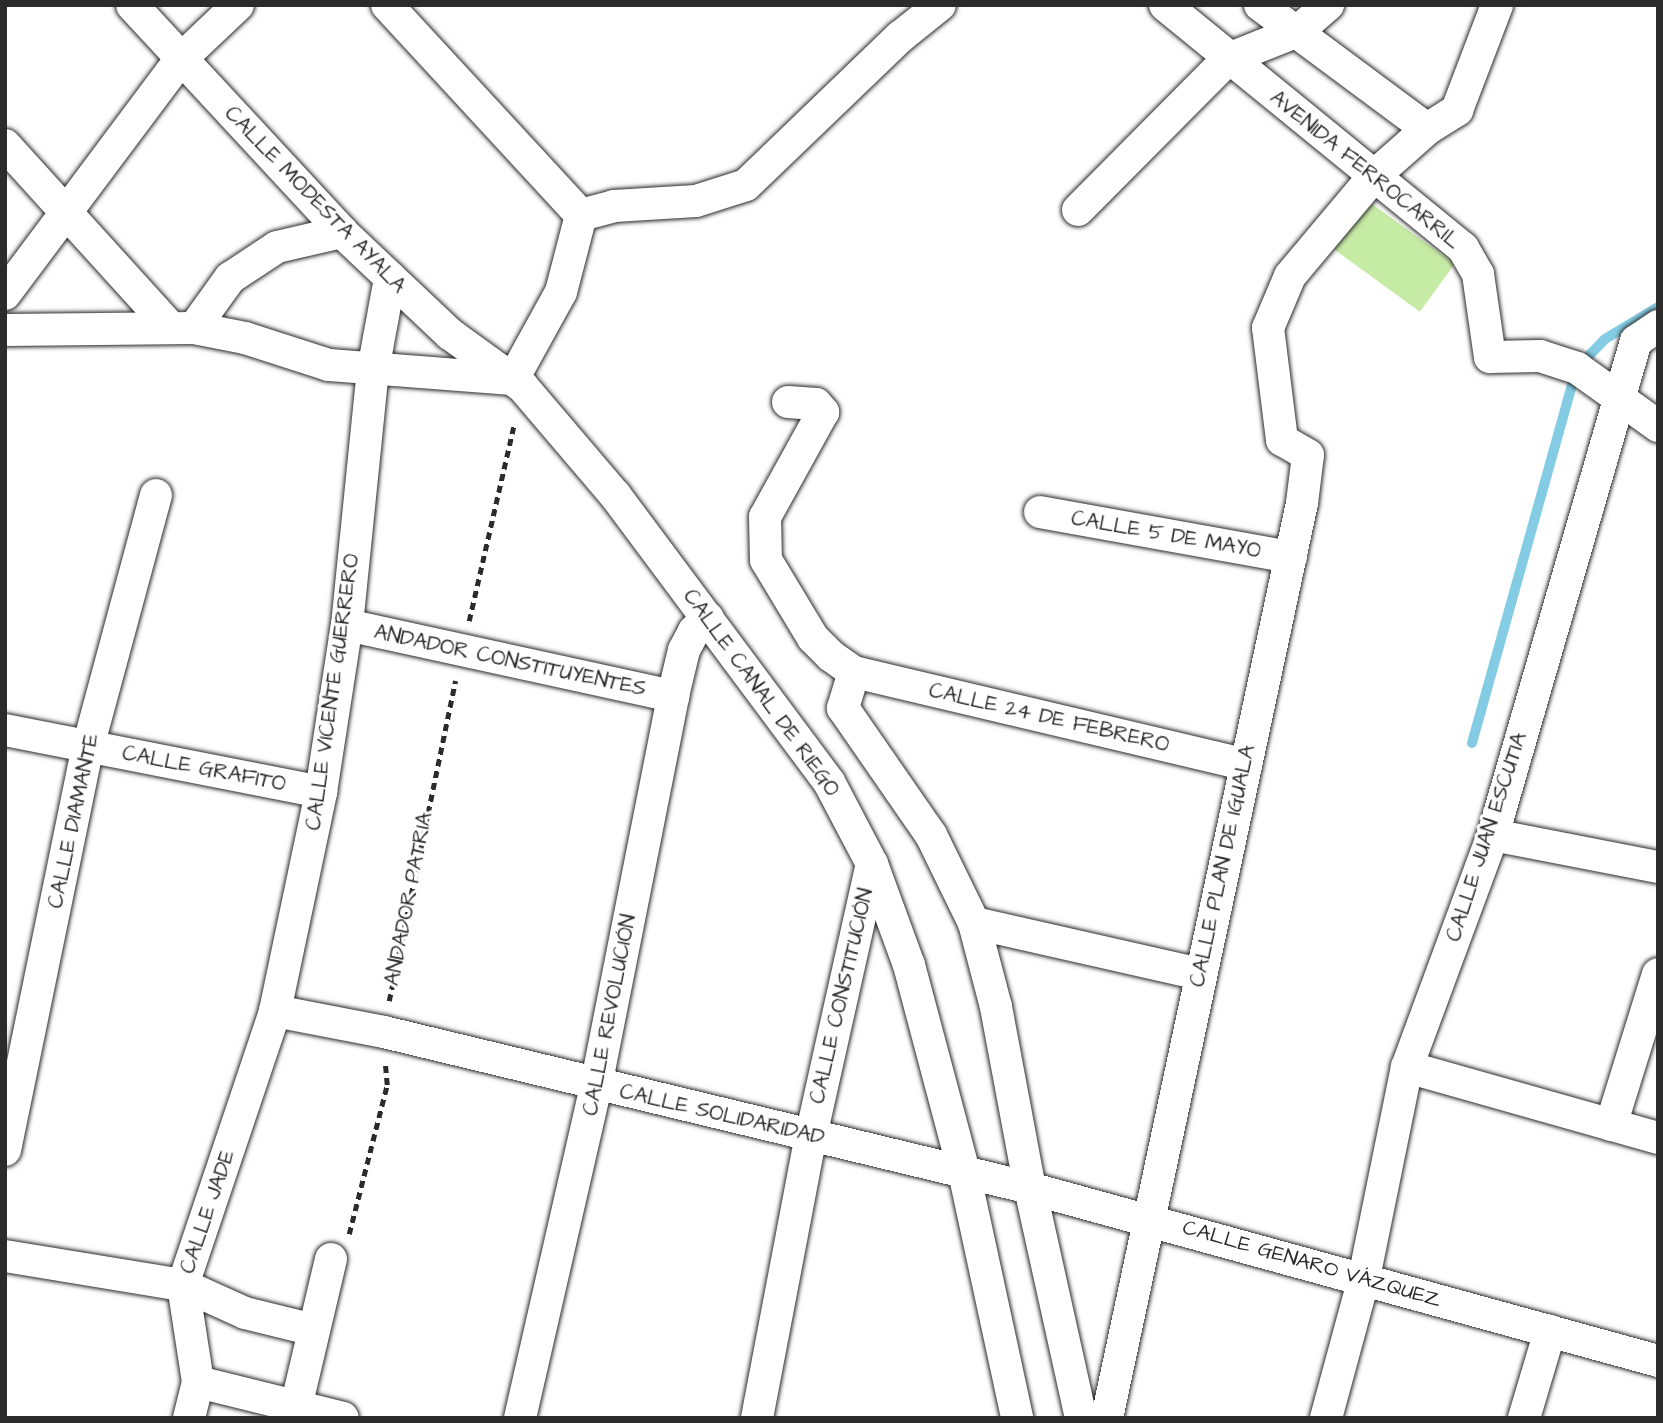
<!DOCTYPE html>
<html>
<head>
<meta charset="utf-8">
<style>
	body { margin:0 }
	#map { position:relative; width:1663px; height:1423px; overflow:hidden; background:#fff; font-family:"Architects Daughter",sans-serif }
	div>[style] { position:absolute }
	.green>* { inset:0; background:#c6eba4; transform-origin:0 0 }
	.stream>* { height:10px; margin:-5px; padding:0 5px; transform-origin:5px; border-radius:5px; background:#84cce4 }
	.path>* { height:4.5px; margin-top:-2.25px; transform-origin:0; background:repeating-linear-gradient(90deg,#2b2b2b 0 7px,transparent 0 12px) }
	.roads { filter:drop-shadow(0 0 2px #2b2b2b) drop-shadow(0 0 2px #2b2b2b) }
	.street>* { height:32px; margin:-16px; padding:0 16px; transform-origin:16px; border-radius:16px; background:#fff }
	span { translate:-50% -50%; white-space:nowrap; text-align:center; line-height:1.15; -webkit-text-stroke:6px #fff; paint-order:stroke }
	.street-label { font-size:21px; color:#2b2b2b }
	.frame { position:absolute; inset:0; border:7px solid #2b2b2b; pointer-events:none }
</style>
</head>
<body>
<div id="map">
	<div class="green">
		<i style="left:1368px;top:201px;width:107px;height:59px;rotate:36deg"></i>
	</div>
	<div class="stream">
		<i style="left:1472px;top:743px;width:389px;rotate:-74.4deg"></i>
		<i style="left:1577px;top:368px;width:40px;rotate:-46deg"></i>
		<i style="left:1605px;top:339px;width:62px;rotate:-31.1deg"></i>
	</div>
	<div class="path">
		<i style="left:469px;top:621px;width:201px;rotate:-77.1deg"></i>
		<i style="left:389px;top:1001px;width:327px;rotate:-78.3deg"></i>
		<i style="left:349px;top:1234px;width:154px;rotate:-75.7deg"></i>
		<i style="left:387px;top:1085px;width:23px;rotate:-95deg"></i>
	</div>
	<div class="roads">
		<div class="street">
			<i style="left:132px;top:5px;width:309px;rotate:47.2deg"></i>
			<i style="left:342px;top:232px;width:149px;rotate:43.4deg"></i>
			<i style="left:450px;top:334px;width:90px;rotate:36deg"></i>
			<i style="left:523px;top:387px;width:142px;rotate:49.6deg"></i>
			<i style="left:615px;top:495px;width:358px;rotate:53.3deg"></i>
			<i style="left:829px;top:782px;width:93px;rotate:62.3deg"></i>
			<i style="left:872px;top:864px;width:108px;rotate:69.9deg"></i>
			<i style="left:909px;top:965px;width:214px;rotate:75.1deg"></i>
			<i style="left:964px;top:1172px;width:252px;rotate:77.8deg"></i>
			<i style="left:387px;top:5px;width:286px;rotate:47.3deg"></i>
			<i style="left:1165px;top:5px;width:385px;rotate:39.2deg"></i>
			<i style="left:1463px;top:248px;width:30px;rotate:60deg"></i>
			<i style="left:1478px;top:274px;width:84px;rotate:81.8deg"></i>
			<i style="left:1490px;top:357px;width:50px;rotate:-1.1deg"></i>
			<i style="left:1540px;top:356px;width:39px;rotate:18deg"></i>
			<i style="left:1577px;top:368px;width:100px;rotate:35.6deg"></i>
			<i style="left:1260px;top:5px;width:208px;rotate:36.6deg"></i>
			<i style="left:5px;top:145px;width:246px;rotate:47.8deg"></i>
			<i style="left:1078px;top:210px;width:213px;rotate:-45.2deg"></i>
			<i style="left:1228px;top:59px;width:75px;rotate:-21.8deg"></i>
			<i style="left:1298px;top:31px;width:40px;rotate:-41deg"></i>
			<i style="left:5px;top:294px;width:292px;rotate:-53.2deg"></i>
			<i style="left:180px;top:60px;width:80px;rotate:-43.5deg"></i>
			<i style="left:194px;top:328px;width:62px;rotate:-54.2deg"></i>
			<i style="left:230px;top:278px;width:56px;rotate:-33.4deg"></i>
			<i style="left:277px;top:247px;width:67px;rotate:-13deg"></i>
			<i style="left:5px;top:330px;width:189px;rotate:-0.6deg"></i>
			<i style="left:194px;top:328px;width:52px;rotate:11.1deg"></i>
			<i style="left:245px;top:338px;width:88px;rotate:17.8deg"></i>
			<i style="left:329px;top:365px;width:184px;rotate:4.4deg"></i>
			<i style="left:513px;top:379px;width:99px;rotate:-61.1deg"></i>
			<i style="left:561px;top:292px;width:80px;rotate:-75.4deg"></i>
			<i style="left:581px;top:215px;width:34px;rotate:-15deg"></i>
			<i style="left:614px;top:206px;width:82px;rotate:-3.5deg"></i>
			<i style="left:696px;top:201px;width:52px;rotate:-17.7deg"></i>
			<i style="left:746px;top:185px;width:214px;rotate:-43.9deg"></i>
			<i style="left:900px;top:37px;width:51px;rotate:-38.7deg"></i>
			<i style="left:788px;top:402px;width:28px;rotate:4deg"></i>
			<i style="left:816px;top:404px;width:11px;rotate:49deg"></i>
			<i style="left:823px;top:412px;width:120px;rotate:118.9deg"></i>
			<i style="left:765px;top:517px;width:43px;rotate:88.7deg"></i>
			<i style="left:766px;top:560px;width:91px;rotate:58.9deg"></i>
			<i style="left:813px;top:638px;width:25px;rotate:45deg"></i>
			<i style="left:831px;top:656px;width:28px;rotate:35deg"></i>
			<i style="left:854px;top:672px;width:401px;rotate:13.3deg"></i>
			<i style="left:1040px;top:512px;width:255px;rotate:10.2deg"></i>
			<i style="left:347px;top:625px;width:334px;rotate:12.3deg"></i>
			<i style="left:854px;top:672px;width:38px;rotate:107deg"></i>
			<i style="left:843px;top:708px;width:155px;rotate:55.3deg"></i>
			<i style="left:931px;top:835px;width:98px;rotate:64deg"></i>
			<i style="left:974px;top:923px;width:87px;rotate:75.3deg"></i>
			<i style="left:996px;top:1007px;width:184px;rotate:79.4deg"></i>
			<i style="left:1030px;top:1188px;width:236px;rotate:77.5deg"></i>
			<i style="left:5px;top:730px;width:322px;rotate:11.1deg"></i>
			<i style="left:1493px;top:835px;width:168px;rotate:11deg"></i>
			<i style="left:974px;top:923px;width:232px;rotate:12.7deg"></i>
			<i style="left:275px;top:1011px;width:111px;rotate:10.9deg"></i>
			<i style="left:384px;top:1032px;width:656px;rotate:13.57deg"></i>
			<i style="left:1022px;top:1186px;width:660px;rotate:15.38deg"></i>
			<i style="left:1407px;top:1067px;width:261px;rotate:15.8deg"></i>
			<i style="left:1611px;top:1125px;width:158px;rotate:-72.7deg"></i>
			<i style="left:5px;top:1150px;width:411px;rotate:-78.4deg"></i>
			<i style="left:88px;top:747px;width:261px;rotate:-74.9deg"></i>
			<i style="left:5px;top:1256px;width:180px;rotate:9.3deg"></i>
			<i style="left:183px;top:1285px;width:68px;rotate:24.3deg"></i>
			<i style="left:245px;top:1313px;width:71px;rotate:13.8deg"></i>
			<i style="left:198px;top:1382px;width:149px;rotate:13.9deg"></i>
			<i style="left:296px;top:1407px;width:152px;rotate:-76.7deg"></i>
			<i style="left:189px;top:1418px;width:37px;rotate:-76deg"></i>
			<i style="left:198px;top:1382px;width:98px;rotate:-98.8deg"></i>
			<i style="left:183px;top:1285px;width:289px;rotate:-71.4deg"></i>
			<i style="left:275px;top:1011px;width:224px;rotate:-78.1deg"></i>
			<i style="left:321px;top:792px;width:169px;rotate:-81.2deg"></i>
			<i style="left:347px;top:625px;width:256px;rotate:-84.2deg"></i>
			<i style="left:373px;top:370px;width:94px;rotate:-79.5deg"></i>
			<i style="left:520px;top:1418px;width:341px;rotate:-77.1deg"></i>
			<i style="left:596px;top:1086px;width:398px;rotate:-78.8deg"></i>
			<i style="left:673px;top:696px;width:47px;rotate:-76.6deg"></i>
			<i style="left:684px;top:650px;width:21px;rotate:-62deg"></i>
			<i style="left:694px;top:631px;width:19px;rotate:-43deg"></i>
			<i style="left:757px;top:1418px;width:287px;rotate:-79.2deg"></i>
			<i style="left:811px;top:1136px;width:279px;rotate:-77.4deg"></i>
			<i style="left:1107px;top:1418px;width:936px;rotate:-77.97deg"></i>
			<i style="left:1302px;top:503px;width:48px;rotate:-82.9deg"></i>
			<i style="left:1308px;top:455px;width:30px;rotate:-150deg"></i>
			<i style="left:1282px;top:440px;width:113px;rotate:-97.1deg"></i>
			<i style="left:1268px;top:328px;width:56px;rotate:-67.1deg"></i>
			<i style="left:1290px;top:276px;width:129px;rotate:-50deg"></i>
			<i style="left:1373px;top:177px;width:72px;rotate:-41.6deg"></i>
			<i style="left:1427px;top:129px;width:36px;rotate:-32deg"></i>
			<i style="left:1457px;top:110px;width:112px;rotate:-69.1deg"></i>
			<i style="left:1326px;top:1418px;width:145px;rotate:-74.8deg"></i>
			<i style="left:1364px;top:1278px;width:215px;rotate:-78.5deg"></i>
			<i style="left:1407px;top:1067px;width:247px;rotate:-69.7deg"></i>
			<i style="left:1493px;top:835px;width:514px;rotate:-73.86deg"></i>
			<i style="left:1636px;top:341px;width:27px;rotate:-34deg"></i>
			<i style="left:1524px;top:1418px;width:91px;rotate:-73.4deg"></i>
		</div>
	</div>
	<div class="street-label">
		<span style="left:1365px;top:170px;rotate:39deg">AVENIDA FERROCARRIL</span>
		<span style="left:315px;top:200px;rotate:46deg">CALLE MODESTA AYALA</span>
		<span style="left:1166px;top:535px;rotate:10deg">CALLE 5 DE MAYO</span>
		<span style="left:510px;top:661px;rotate:12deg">ANDADOR CONSTITUYENTES</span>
		<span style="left:333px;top:692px;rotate:-82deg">CALLE VICENTE GUERRERO</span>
		<span style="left:761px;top:693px;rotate:54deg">CALLE CANAL DE RIEGO</span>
		<span style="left:1049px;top:718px;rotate:13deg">CALLE 24 DE FEBRERO</span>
		<span style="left:204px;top:769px;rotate:11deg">CALLE GRAFITO</span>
		<span style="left:74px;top:821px;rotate:-78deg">CALLE DIAMANTE</span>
		<span style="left:1487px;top:837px;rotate:-72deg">CALLE JUAN ESCUTIA</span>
		<span style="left:1223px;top:866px;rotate:-78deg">CALLE PLAN DE IGUALA</span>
		<span style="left:409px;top:899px;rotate:-79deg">ANDADOR PATRIA</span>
		<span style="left:842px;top:996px;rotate:-77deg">CALLE CONSTITUCIÓN</span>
		<span style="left:610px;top:1015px;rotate:-79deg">CALLE REVOLUCIÓN</span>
		<span style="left:722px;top:1115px;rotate:13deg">CALLE SOLIDARIDAD</span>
		<span style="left:208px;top:1212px;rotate:-71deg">CALLE JADE</span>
		<span style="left:1312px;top:1264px;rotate:16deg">CALLE GENARO VÁZQUEZ</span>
	</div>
	<div class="frame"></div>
</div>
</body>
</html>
